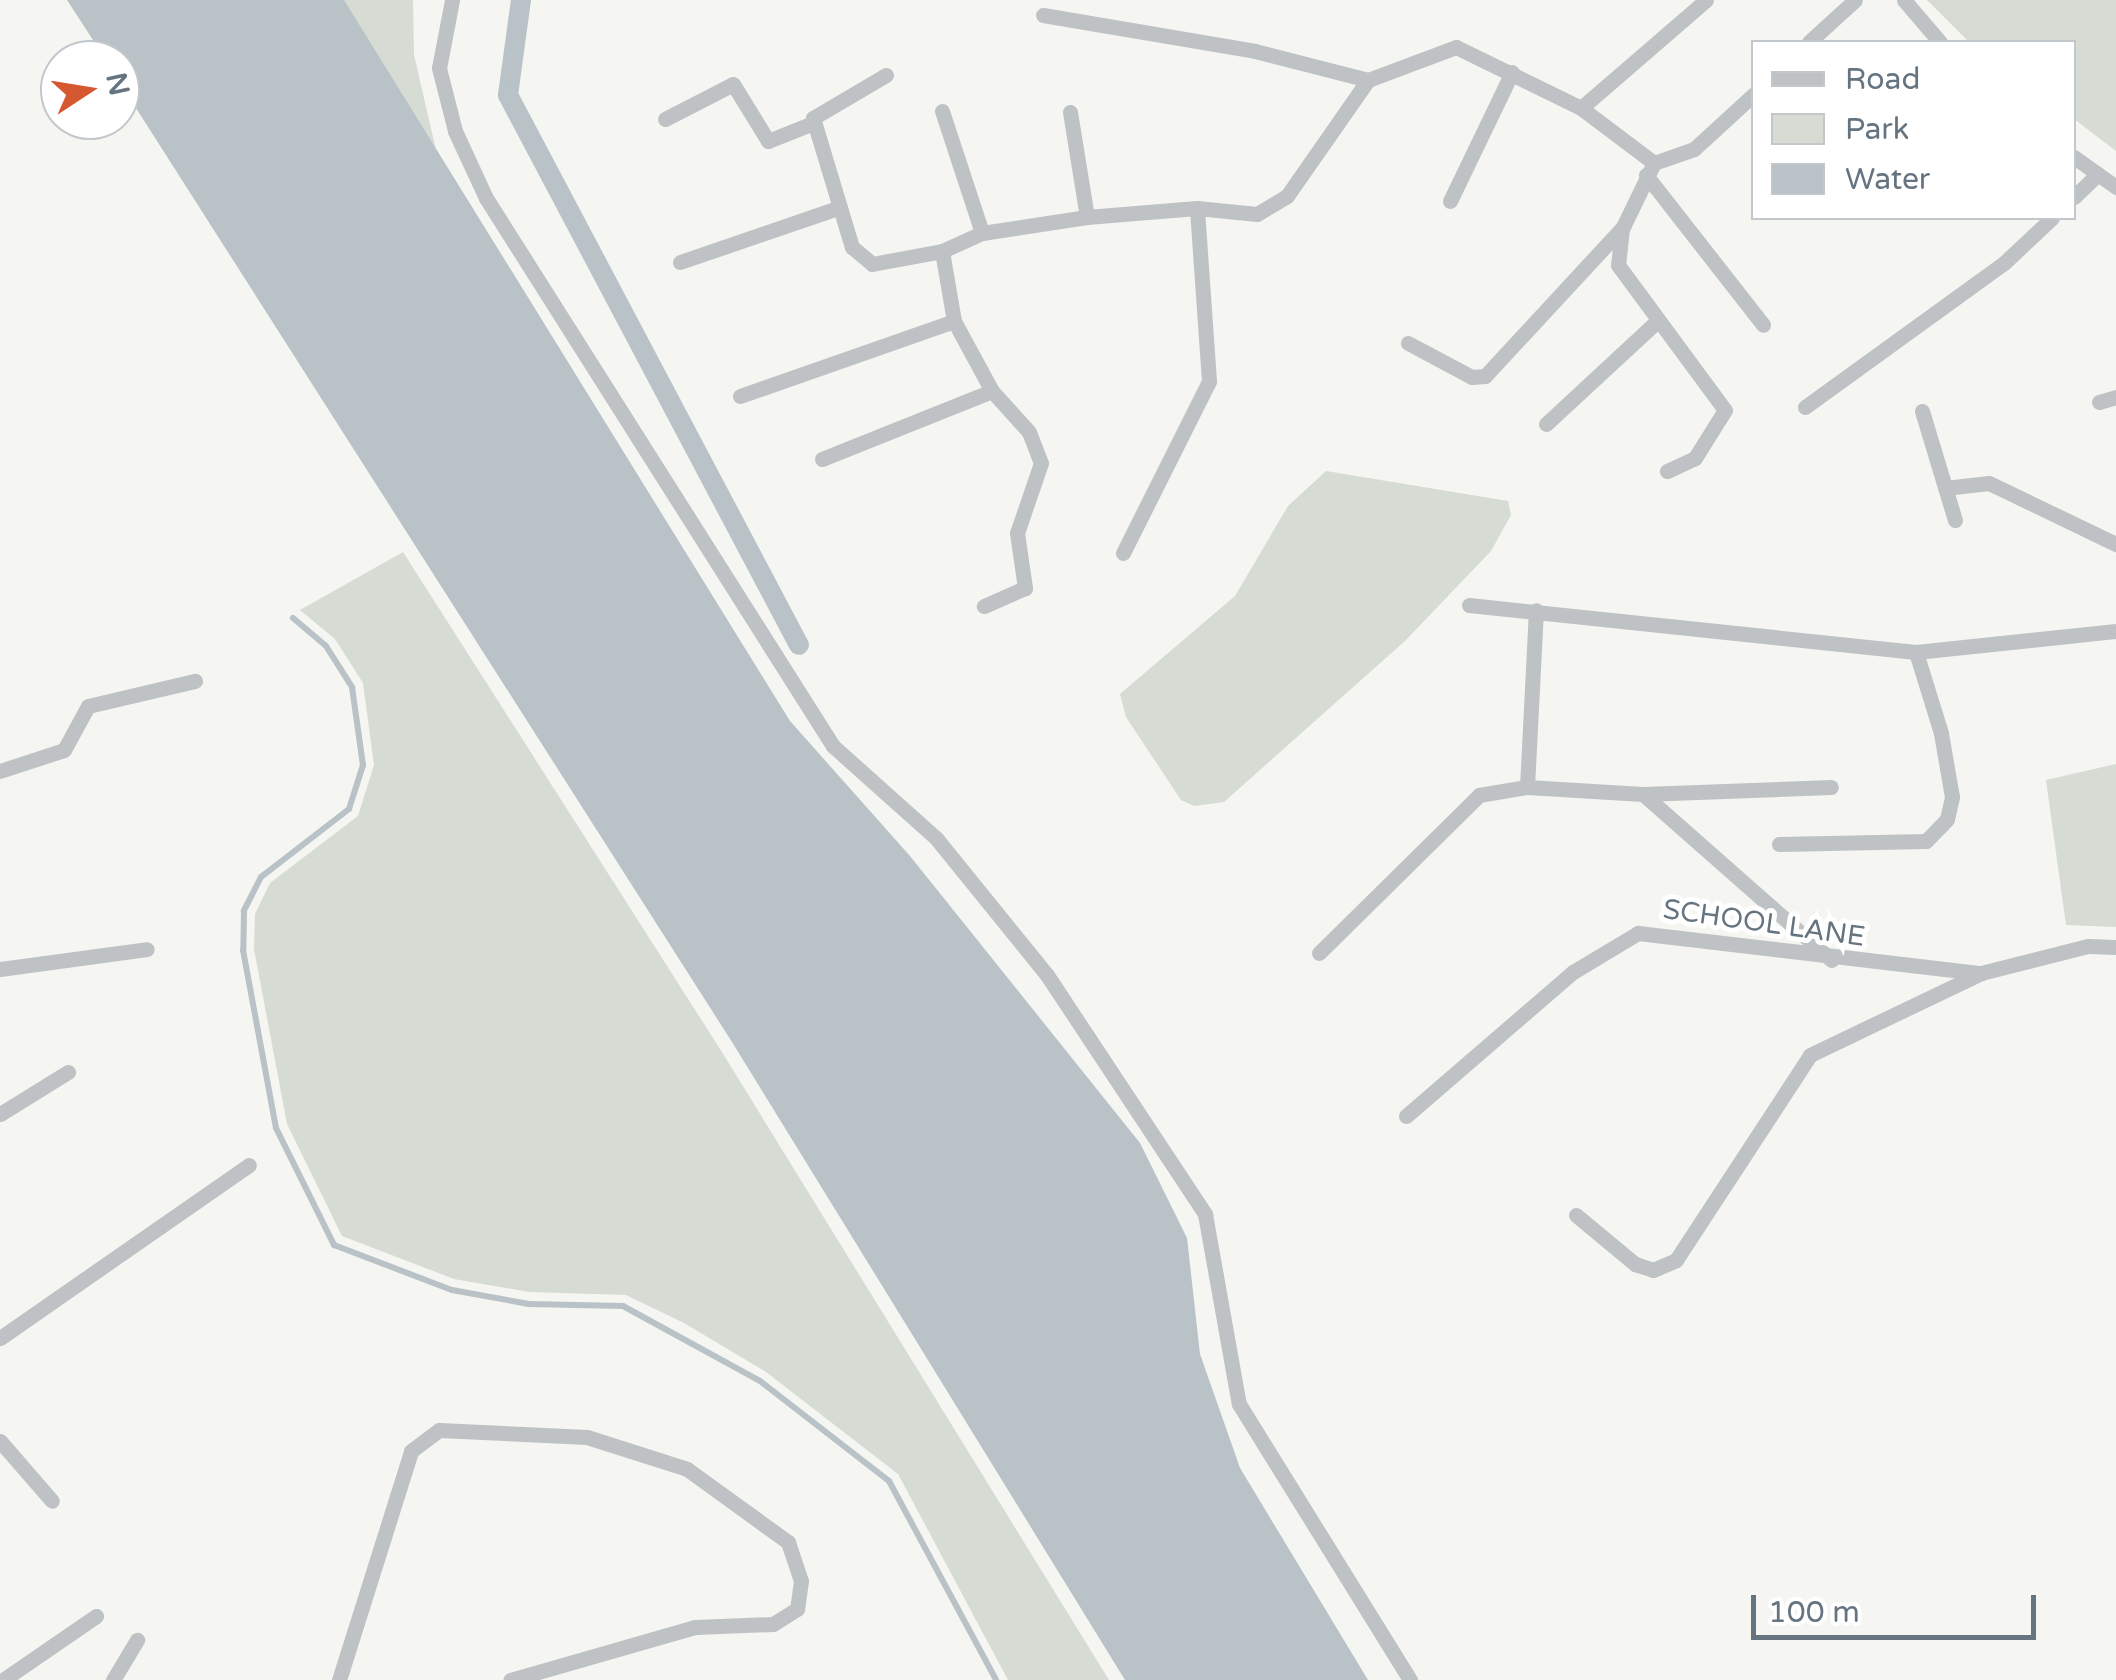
<!DOCTYPE html>
<html>
<head>
<meta charset="utf-8">
<style>
	body { margin:0 }
	#map { position:relative; width:2116px; height:1680px; overflow:hidden; background:#f5f5f1; font-family:"Varela Round",sans-serif }
	div>[style] { position:absolute }
	.green>* { inset:0; background:#d6dbd3 }
	.water>* { inset:0; background:#b8c2c7 }
	.stream>* { height:6px; margin:-3px; padding:0 3px; transform-origin:3px; border-radius:3px; background:#b8c2c7 }
	.canal>* { height:20px; margin:-10px; padding:0 10px; transform-origin:10px; border-radius:10px; background:#b8c2c7 }
	.street>* { height:15px; margin:-7.5px; padding:0 7.5px; transform-origin:7.5px; border-radius:7.5px; background:#bec2c5 }
	span { translate:-50% -50%; white-space:nowrap; text-align:center; line-height:1.15; -webkit-text-stroke:10px #fff; paint-order:stroke }
	.street-label { font-size:28px; color:#667480 }
	.legend { position:absolute; left:1751px; top:40px; width:325px; height:180px; box-sizing:border-box; background:#fff; border:2px solid #c2c7cc; margin:0; padding:12px 18px; list-style:none; font-size:30px; color:#667480 }
	.legend li { display:flex; align-items:center; gap:20px; height:50px }
	.legend b { width:50px; border:2px solid #c2c7cc }
	.north { position:absolute; left:40px; top:40px; width:100px; height:100px; box-sizing:border-box; background:#fff; border:2px solid #c2c7cc; border-radius:50%; rotate:78deg; font-size:28px; font-weight:700; line-height:40px; text-align:center; color:#667480 }
	.north::after { content:''; display:block; margin:auto; width:35px; height:45px; background:#d65830; clip-path:polygon(50% 0,100% 100%,50% 72%,0 100%) }
	.scale { position:absolute; left:1751px; top:1595px; width:285px; height:45px; box-sizing:border-box; border:5px solid #667480; border-top:0; padding-left:12px; font-size:30px; line-height:35px; white-space:nowrap; color:#667480; -webkit-text-stroke:8px #fff; paint-order:stroke }
</style>
</head>
<body>
<div id="map">
	<div class="green">
		<i style="clip-path:polygon(344px 0,413px 0,414px 55px,439px 163px)"></i>
		<i style="clip-path:polygon(1927px 0,2116px 0,2116px 151px,2074px 119px,2074px 42px,1969px 42px)"></i>
		<i style="clip-path:polygon(1326px 471px,1508px 501px,1511px 515px,1491px 551px,1405px 641px,1224px 802px,1194px 806px,1181px 800px,1126px 717px,1120px 694px,1235px 596px,1288px 506px)"></i>
		<i style="clip-path:polygon(403px 552px,720px 1049px,1109px 1680px,1008px 1680px,898px 1474px,766px 1372px,684px 1323px,626px 1295px,529px 1292px,454px 1279px,342px 1236px,287px 1124px,254px 949px,255px 914px,270px 883px,358px 816px,374px 765px,363px 683px,335px 639px,300px 610px)"></i>
		<i style="clip-path:polygon(2116px 764px,2116px 927px,2066px 925px,2046px 780px)"></i>
	</div>
	<div class="water">
		<i style="clip-path:polygon(67px 0,344px 0,790px 721px,910px 856px,1140px 1143px,1187px 1238px,1200px 1354px,1240px 1468px,1368px 1680px,1125px 1680px,732px 1042px,120px 83px,120px 60px,106px 60px)"></i>
	</div>
	<div class="stream">
		<i style="left:293px;top:618px;width:43px;rotate:40.3deg"></i>
		<i style="left:326px;top:646px;width:49px;rotate:57.6deg"></i>
		<i style="left:352px;top:687px;width:79px;rotate:82deg"></i>
		<i style="left:363px;top:765px;width:46px;rotate:107.7deg"></i>
		<i style="left:349px;top:809px;width:111px;rotate:142.3deg"></i>
		<i style="left:261px;top:877px;width:38px;rotate:117deg"></i>
		<i style="left:244px;top:911px;width:39px;rotate:91deg"></i>
		<i style="left:243px;top:950px;width:181px;rotate:79.5deg"></i>
		<i style="left:276px;top:1128px;width:131px;rotate:63.6deg"></i>
		<i style="left:334px;top:1245px;width:126px;rotate:20.9deg"></i>
		<i style="left:452px;top:1290px;width:78px;rotate:10.3deg"></i>
		<i style="left:529px;top:1304px;width:94px;rotate:1.2deg"></i>
		<i style="left:623px;top:1306px;width:156px;rotate:28.7deg"></i>
		<i style="left:760px;top:1381px;width:163px;rotate:37.8deg"></i>
		<i style="left:889px;top:1481px;width:226px;rotate:61.7deg"></i>
	</div>
	<div class="canal">
		<i style="left:521px;top:0;width:96px;rotate:97.8deg"></i>
		<i style="left:508px;top:95px;width:622px;rotate:62.12deg"></i>
	</div>
	<div class="street">
		<i style="left:452px;top:0;width:69px;rotate:100.8deg"></i>
		<i style="left:439px;top:68px;width:65px;rotate:75.7deg"></i>
		<i style="left:455px;top:131px;width:74px;rotate:65.2deg"></i>
		<i style="left:486px;top:198px;width:649px;rotate:57.66deg"></i>
		<i style="left:833px;top:746px;width:138px;rotate:41.8deg"></i>
		<i style="left:936px;top:838px;width:176px;rotate:51deg"></i>
		<i style="left:1047px;top:975px;width:287px;rotate:56.5deg"></i>
		<i style="left:1205px;top:1214px;width:193px;rotate:79.9deg"></i>
		<i style="left:1239px;top:1404px;width:325px;rotate:58.2deg"></i>
		<i style="left:1904px;top:0;width:55px;rotate:49.4deg"></i>
		<i style="left:1043px;top:15px;width:215px;rotate:9.6deg"></i>
		<i style="left:1255px;top:51px;width:117px;rotate:14.4deg"></i>
		<i style="left:1809px;top:42px;width:62px;rotate:-42.4deg"></i>
		<i style="left:886px;top:75px;width:85px;rotate:149.5deg"></i>
		<i style="left:813px;top:118px;width:135px;rotate:73.2deg"></i>
		<i style="left:852px;top:247px;width:26px;rotate:40deg"></i>
		<i style="left:872px;top:264px;width:71px;rotate:-10.5deg"></i>
		<i style="left:942px;top:251px;width:44px;rotate:-24.2deg"></i>
		<i style="left:982px;top:233px;width:106px;rotate:-8.7deg"></i>
		<i style="left:1087px;top:217px;width:110px;rotate:-4.7deg"></i>
		<i style="left:1197px;top:208px;width:60px;rotate:5.7deg"></i>
		<i style="left:1257px;top:214px;width:35px;rotate:-31deg"></i>
		<i style="left:1287px;top:196px;width:141px;rotate:-55.1deg"></i>
		<i style="left:1368px;top:80px;width:94px;rotate:-20.6deg"></i>
		<i style="left:1456px;top:47px;width:139px;rotate:26deg"></i>
		<i style="left:1581px;top:108px;width:91px;rotate:37deg"></i>
		<i style="left:1581px;top:108px;width:165px;rotate:-40.8deg"></i>
		<i style="left:942px;top:111px;width:128px;rotate:71.8deg"></i>
		<i style="left:1070px;top:112px;width:106px;rotate:80.8deg"></i>
		<i style="left:665px;top:119px;width:76px;rotate:-27.2deg"></i>
		<i style="left:733px;top:84px;width:67px;rotate:58.4deg"></i>
		<i style="left:768px;top:141px;width:48px;rotate:-21.8deg"></i>
		<i style="left:2074px;top:157px;width:52px;rotate:35.5deg"></i>
		<i style="left:1646px;top:175px;width:190px;rotate:52deg"></i>
		<i style="left:2074px;top:197px;width:33px;rotate:-44deg"></i>
		<i style="left:1450px;top:201px;width:143px;rotate:-64.3deg"></i>
		<i style="left:1622px;top:228px;width:37px;rotate:96deg"></i>
		<i style="left:1618px;top:265px;width:180px;rotate:53.6deg"></i>
		<i style="left:1725px;top:410px;width:57px;rotate:122deg"></i>
		<i style="left:1695px;top:458px;width:31px;rotate:155deg"></i>
		<i style="left:942px;top:251px;width:71px;rotate:80.3deg"></i>
		<i style="left:954px;top:321px;width:80px;rotate:61.5deg"></i>
		<i style="left:992px;top:391px;width:55px;rotate:47.9deg"></i>
		<i style="left:1029px;top:432px;width:33px;rotate:69deg"></i>
		<i style="left:1041px;top:463px;width:74px;rotate:108.9deg"></i>
		<i style="left:1017px;top:533px;width:56px;rotate:81.7deg"></i>
		<i style="left:1025px;top:588px;width:45px;rotate:156.3deg"></i>
		<i style="left:680px;top:262px;width:167px;rotate:-18.9deg"></i>
		<i style="left:1408px;top:343px;width:72px;rotate:28deg"></i>
		<i style="left:1472px;top:377px;width:13px;rotate:-4deg"></i>
		<i style="left:1485px;top:376px;width:203px;rotate:-47.2deg"></i>
		<i style="left:1623px;top:227px;width:71px;rotate:-64.2deg"></i>
		<i style="left:1654px;top:163px;width:42px;rotate:-19.3deg"></i>
		<i style="left:1694px;top:149px;width:81px;rotate:-42.5deg"></i>
		<i style="left:740px;top:396px;width:227px;rotate:-19.3deg"></i>
		<i style="left:2099px;top:402px;width:18px;rotate:-16deg"></i>
		<i style="left:1805px;top:407px;width:246px;rotate:-35.9deg"></i>
		<i style="left:2004px;top:263px;width:66px;rotate:-43.2deg"></i>
		<i style="left:1922px;top:411px;width:114px;rotate:73.2deg"></i>
		<i style="left:1546px;top:424px;width:147px;rotate:-42.8deg"></i>
		<i style="left:822px;top:459px;width:183px;rotate:-21.8deg"></i>
		<i style="left:1945px;top:488px;width:44px;rotate:-6.5deg"></i>
		<i style="left:1989px;top:483px;width:141px;rotate:25.7deg"></i>
		<i style="left:1123px;top:553px;width:192px;rotate:-63.4deg"></i>
		<i style="left:1209px;top:381px;width:173px;rotate:-94deg"></i>
		<i style="left:1469px;top:605px;width:449px;rotate:6deg"></i>
		<i style="left:1916px;top:652px;width:201px;rotate:-6deg"></i>
		<i style="left:0;top:771px;width:67px;rotate:-18.2deg"></i>
		<i style="left:64px;top:750px;width:50px;rotate:-61.4deg"></i>
		<i style="left:88px;top:706px;width:110px;rotate:-13.2deg"></i>
		<i style="left:1527px;top:787px;width:177px;rotate:-87.1deg"></i>
		<i style="left:1643px;top:794px;width:251px;rotate:41.4deg"></i>
		<i style="left:1779px;top:844px;width:147px;rotate:-1.2deg"></i>
		<i style="left:1926px;top:841px;width:30px;rotate:-46deg"></i>
		<i style="left:1947px;top:819px;width:23px;rotate:-77deg"></i>
		<i style="left:1952px;top:797px;width:65px;rotate:-99.8deg"></i>
		<i style="left:1941px;top:733px;width:85px;rotate:-107.2deg"></i>
		<i style="left:1319px;top:953px;width:225px;rotate:-44.6deg"></i>
		<i style="left:1479px;top:795px;width:49px;rotate:-9.5deg"></i>
		<i style="left:1527px;top:787px;width:116px;rotate:3.5deg"></i>
		<i style="left:1643px;top:794px;width:188px;rotate:-2.1deg"></i>
		<i style="left:0;top:969px;width:148px;rotate:-7.7deg"></i>
		<i style="left:0;top:1114px;width:80px;rotate:-31.7deg"></i>
		<i style="left:1406px;top:1116px;width:221px;rotate:-40.8deg"></i>
		<i style="left:1573px;top:972px;width:76px;rotate:-31deg"></i>
		<i style="left:1638px;top:933px;width:345px;rotate:6.7deg"></i>
		<i style="left:1981px;top:973px;width:110px;rotate:-14.2deg"></i>
		<i style="left:2088px;top:946px;width:28px;rotate:2deg"></i>
		<i style="left:1576px;top:1215px;width:77px;rotate:39.7deg"></i>
		<i style="left:1635px;top:1264px;width:19px;rotate:18deg"></i>
		<i style="left:1653px;top:1270px;width:25px;rotate:-23deg"></i>
		<i style="left:1676px;top:1260px;width:245px;rotate:-56.8deg"></i>
		<i style="left:1810px;top:1055px;width:190px;rotate:-25.6deg"></i>
		<i style="left:0;top:1338px;width:303px;rotate:-34.8deg"></i>
		<i style="left:0;top:1441px;width:79px;rotate:49.1deg"></i>
		<i style="left:3px;top:1680px;width:113px;rotate:-34.5deg"></i>
		<i style="left:113px;top:1680px;width:47px;rotate:-59deg"></i>
		<i style="left:339px;top:1680px;width:240px;rotate:-72.5deg"></i>
		<i style="left:411px;top:1451px;width:35px;rotate:-37deg"></i>
		<i style="left:439px;top:1430px;width:148px;rotate:2.7deg"></i>
		<i style="left:587px;top:1437px;width:105px;rotate:17.7deg"></i>
		<i style="left:687px;top:1469px;width:125px;rotate:35.9deg"></i>
		<i style="left:788px;top:1542px;width:41px;rotate:71.6deg"></i>
		<i style="left:801px;top:1581px;width:28px;rotate:98deg"></i>
		<i style="left:797px;top:1609px;width:28px;rotate:148deg"></i>
		<i style="left:773px;top:1624px;width:78px;rotate:177.8deg"></i>
		<i style="left:695px;top:1627px;width:192px;rotate:164deg"></i>
	</div>
	<div class="street-label">
		<span style="left:1764px;top:923px;rotate:8deg">SCHOOL LANE</span>
	</div>
	<ul class="legend">
	<li><b style="height:12px;background:#bec2c5"></b>Road</li>
	<li><b style="height:28px;background:#d6dbd3"></b>Park</li>
	<li><b style="height:28px;background:#b8c2c7"></b>Water</li>
	</ul>
	<div class="north">N</div>
	<div class="scale">100 m</div>
</div>
</body>
</html>
